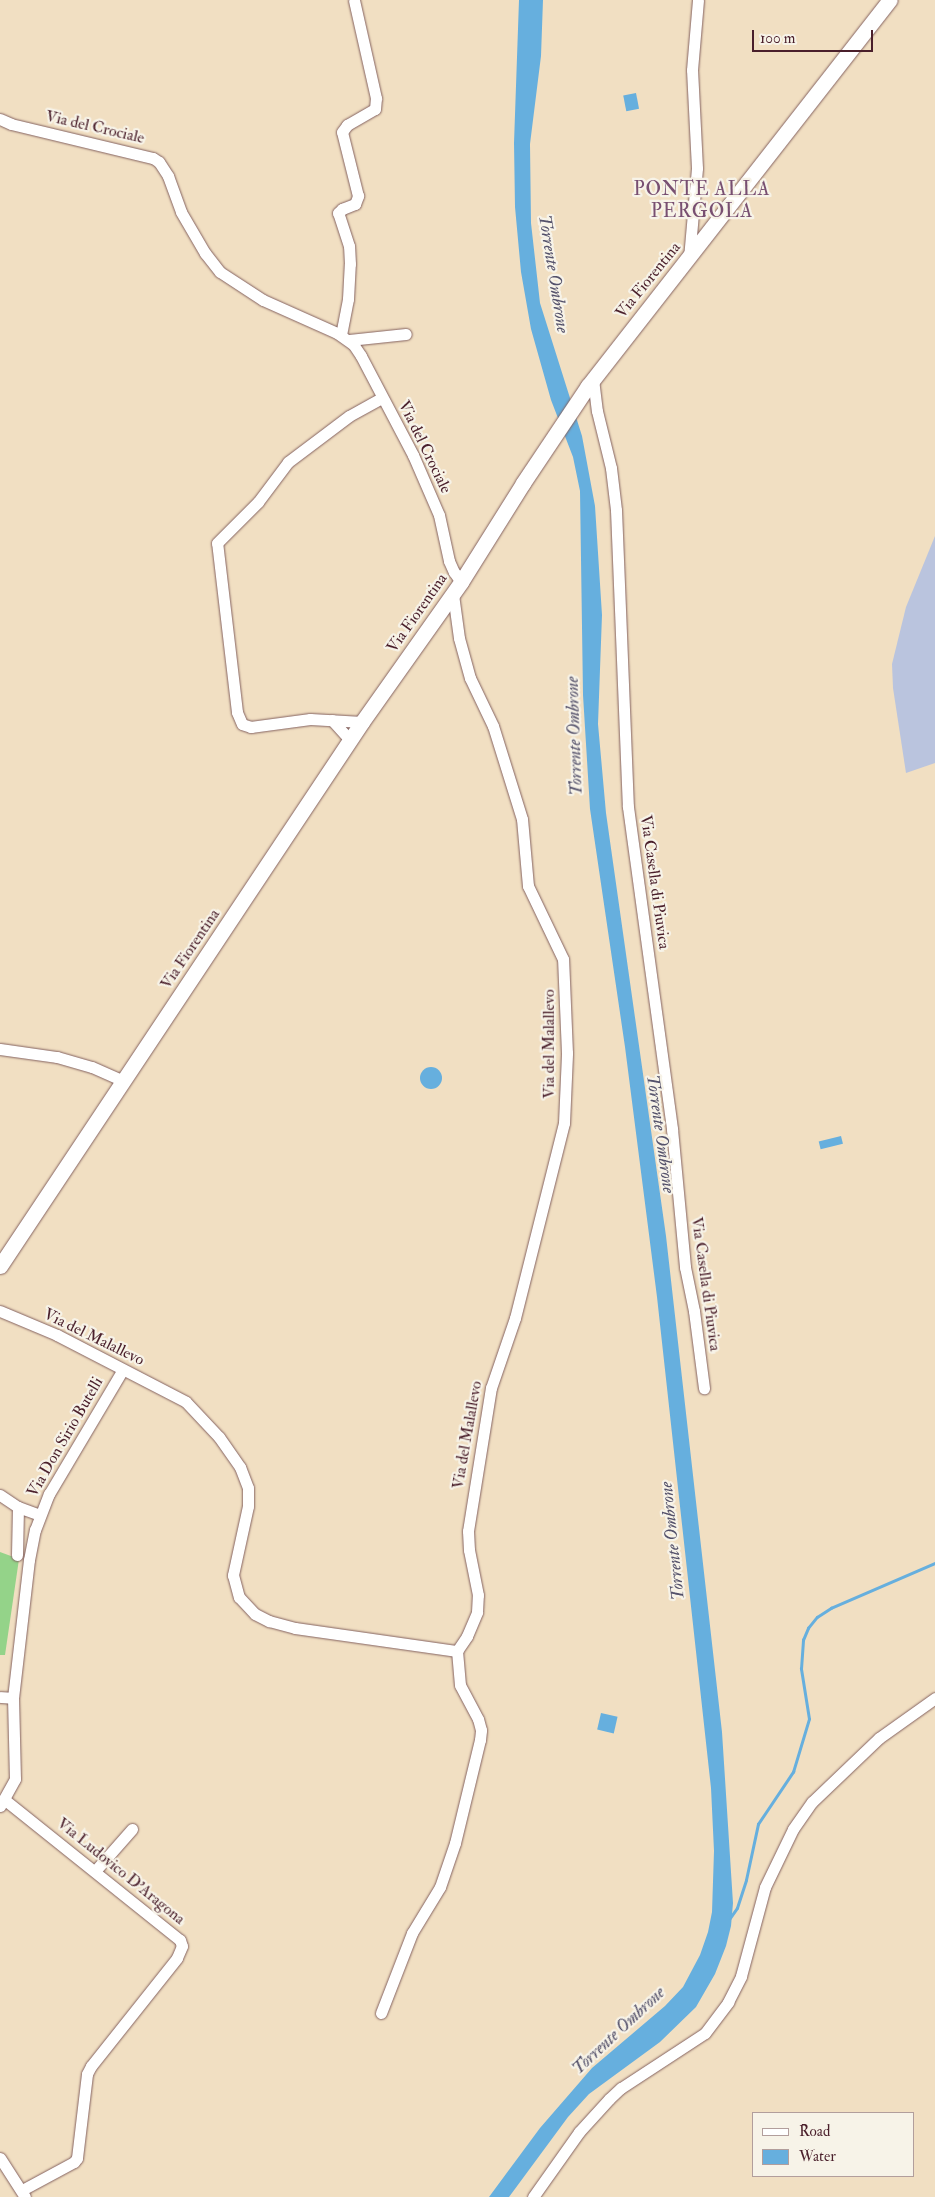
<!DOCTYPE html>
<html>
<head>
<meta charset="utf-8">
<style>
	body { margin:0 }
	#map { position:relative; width:935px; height:2197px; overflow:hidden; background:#f1dfc2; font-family:"IM FELL Double Pica",serif }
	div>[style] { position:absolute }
	.industrial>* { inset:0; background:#bac4de }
	.green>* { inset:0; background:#94d389 }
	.water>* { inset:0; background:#66afde; transform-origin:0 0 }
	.round { border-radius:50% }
	.stream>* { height:2.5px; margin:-1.25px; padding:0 1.25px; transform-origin:1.25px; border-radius:1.25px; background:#66afde }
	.roads { filter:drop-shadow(0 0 1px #846260) drop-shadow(0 0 1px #846260) }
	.minor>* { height:11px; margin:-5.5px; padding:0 5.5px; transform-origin:5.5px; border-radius:5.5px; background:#fff }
	.major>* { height:15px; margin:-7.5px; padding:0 7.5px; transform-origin:7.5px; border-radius:7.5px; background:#fff }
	span { translate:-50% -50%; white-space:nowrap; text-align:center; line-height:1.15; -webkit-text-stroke:4.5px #f7f3e8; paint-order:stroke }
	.street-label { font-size:16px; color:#4a1f2b }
	.water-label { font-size:18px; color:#54516a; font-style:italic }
	.quarter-label { font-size:19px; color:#784f71; letter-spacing:1px }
	.legend { position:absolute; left:752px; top:2112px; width:162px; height:65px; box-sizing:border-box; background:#f7f3e8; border:1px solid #b29e9c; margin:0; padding:6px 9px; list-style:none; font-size:15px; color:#4a1f2b }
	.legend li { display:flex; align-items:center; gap:10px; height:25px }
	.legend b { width:25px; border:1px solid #b29e9c }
	.scale { position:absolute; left:752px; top:30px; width:121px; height:22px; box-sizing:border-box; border:2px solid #4a1f2b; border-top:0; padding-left:6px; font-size:15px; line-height:18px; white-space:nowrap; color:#4a1f2b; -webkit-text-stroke:4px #f7f3e8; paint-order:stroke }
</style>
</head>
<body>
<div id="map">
	<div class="industrial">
		<i style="clip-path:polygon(935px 536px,935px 763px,906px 773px,893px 688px,892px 664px,906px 607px)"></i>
	</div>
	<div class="green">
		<i style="clip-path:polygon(0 1552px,19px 1559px,5px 1655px,0 1655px)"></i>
	</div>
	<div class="water">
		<i style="clip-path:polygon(519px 0,543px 0,541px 56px,530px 144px,531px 223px,540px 303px,582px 436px,595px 506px,602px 615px,598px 724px,606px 813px,666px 1236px,722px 1732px,733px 1903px,731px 1926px,726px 1946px,715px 1974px,696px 2007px,660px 2042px,589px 2094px,568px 2117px,509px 2197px,489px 2197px,540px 2128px,592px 2068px,665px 2006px,683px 1987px,700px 1955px,708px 1932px,712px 1912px,714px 1851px,711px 1788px,657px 1297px,625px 1047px,590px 809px,583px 695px,580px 491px,573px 457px,551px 400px,531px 329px,521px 272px,515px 207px,514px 143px)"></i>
		<i style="left:636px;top:93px;width:16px;height:13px;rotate:79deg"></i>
		<i class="round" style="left:420px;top:1067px;width:22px;height:22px"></i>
		<i style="left:841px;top:1136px;width:8px;height:23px;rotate:76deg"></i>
		<i style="left:601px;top:1713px;width:17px;height:17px;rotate:13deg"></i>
	</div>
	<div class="stream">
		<i style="left:730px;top:1918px;width:12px;rotate:-55deg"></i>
		<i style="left:737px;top:1908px;width:29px;rotate:-72deg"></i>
		<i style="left:746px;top:1880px;width:57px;rotate:-77.9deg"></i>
		<i style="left:758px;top:1824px;width:63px;rotate:-56.1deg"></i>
		<i style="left:793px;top:1772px;width:55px;rotate:-73.2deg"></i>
		<i style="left:809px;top:1719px;width:51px;rotate:-99.1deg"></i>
		<i style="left:801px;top:1669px;width:29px;rotate:-86deg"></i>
		<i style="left:803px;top:1640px;width:13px;rotate:-67deg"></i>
		<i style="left:808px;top:1628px;width:14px;rotate:-51deg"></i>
		<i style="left:817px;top:1617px;width:17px;rotate:-33deg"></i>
		<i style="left:831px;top:1608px;width:113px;rotate:-23.4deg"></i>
	</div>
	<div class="roads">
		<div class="minor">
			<i style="left:0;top:119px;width:12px;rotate:24deg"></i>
			<i style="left:11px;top:124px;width:146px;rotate:13.5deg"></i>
			<i style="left:153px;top:158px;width:7px;rotate:34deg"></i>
			<i style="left:159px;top:162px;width:17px;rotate:57deg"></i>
			<i style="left:168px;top:176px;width:38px;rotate:70deg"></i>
			<i style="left:181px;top:212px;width:48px;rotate:59.7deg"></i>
			<i style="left:205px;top:253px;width:24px;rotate:52deg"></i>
			<i style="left:220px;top:272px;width:51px;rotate:33.1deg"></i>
			<i style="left:263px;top:300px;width:81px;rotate:24deg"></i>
			<i style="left:337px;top:333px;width:19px;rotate:35deg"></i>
			<i style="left:353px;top:344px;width:14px;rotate:56deg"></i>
			<i style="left:361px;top:356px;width:112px;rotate:62.3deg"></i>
			<i style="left:413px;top:455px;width:65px;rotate:66.6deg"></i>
			<i style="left:439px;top:515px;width:47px;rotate:77.7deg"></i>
			<i style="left:449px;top:561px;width:12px;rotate:66deg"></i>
			<i style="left:454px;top:572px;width:12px;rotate:55deg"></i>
			<i style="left:689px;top:258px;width:90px;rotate:-84.9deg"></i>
			<i style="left:697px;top:168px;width:98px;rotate:-92.9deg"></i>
			<i style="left:692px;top:70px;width:70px;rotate:-85.1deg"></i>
			<i style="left:341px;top:335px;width:37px;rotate:-79deg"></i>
			<i style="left:348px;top:299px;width:35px;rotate:-87deg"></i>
			<i style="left:350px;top:264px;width:18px;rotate:-93deg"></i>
			<i style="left:349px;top:246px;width:35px;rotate:-108deg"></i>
			<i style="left:338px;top:213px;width:6px;rotate:-45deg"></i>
			<i style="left:342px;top:209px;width:14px;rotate:-21deg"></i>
			<i style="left:355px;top:204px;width:9px;rotate:-69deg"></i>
			<i style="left:358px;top:196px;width:66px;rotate:-104deg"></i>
			<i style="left:342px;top:132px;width:9px;rotate:-54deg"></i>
			<i style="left:347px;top:125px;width:32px;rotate:-30deg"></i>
			<i style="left:375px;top:109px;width:11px;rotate:-85deg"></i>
			<i style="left:376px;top:98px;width:100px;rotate:-102.7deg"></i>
			<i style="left:349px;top:340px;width:57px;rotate:-6deg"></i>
			<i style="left:593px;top:379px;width:32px;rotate:83deg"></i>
			<i style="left:597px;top:411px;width:59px;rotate:76.2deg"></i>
			<i style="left:611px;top:468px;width:42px;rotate:83.2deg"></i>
			<i style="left:616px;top:510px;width:297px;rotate:87.7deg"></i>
			<i style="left:628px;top:807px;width:325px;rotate:82.2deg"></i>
			<i style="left:672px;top:1129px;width:139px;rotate:84.6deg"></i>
			<i style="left:685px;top:1267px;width:45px;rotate:78.4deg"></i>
			<i style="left:694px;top:1311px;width:78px;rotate:82.6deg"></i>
			<i style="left:332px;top:720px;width:27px;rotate:48deg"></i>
			<i style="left:362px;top:722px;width:52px;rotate:-176.7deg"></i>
			<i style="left:310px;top:719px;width:60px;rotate:172.3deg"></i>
			<i style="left:251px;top:727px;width:9px;rotate:-162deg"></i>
			<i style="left:242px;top:724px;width:13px;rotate:-113deg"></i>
			<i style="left:237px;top:712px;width:170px;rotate:-96.7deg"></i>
			<i style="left:217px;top:543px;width:58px;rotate:-45deg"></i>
			<i style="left:258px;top:502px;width:50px;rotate:-53.1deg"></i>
			<i style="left:288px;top:462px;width:76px;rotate:-37deg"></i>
			<i style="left:349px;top:416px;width:38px;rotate:-29deg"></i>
			<i style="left:0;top:1049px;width:58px;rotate:8deg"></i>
			<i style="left:57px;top:1057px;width:36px;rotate:16deg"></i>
			<i style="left:92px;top:1067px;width:34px;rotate:24deg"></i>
			<i style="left:0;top:1311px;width:62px;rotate:22.8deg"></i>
			<i style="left:57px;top:1335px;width:145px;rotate:27.4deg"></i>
			<i style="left:186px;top:1402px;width:48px;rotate:46.7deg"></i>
			<i style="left:219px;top:1437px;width:37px;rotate:55deg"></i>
			<i style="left:240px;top:1467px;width:22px;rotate:69deg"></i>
			<i style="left:248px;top:1488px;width:18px;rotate:90deg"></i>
			<i style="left:248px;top:1506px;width:71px;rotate:102.3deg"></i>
			<i style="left:233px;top:1575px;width:23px;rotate:75deg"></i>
			<i style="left:239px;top:1597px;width:23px;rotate:47deg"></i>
			<i style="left:255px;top:1614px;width:16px;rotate:27deg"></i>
			<i style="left:269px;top:1621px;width:27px;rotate:15deg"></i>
			<i style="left:295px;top:1628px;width:164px;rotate:8.1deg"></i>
			<i style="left:457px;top:1651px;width:18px;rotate:-56deg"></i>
			<i style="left:467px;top:1636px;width:26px;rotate:-67deg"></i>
			<i style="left:477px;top:1612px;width:17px;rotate:-87deg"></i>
			<i style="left:478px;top:1595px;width:46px;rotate:-101.3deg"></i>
			<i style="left:469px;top:1550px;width:19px;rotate:-93deg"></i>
			<i style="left:468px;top:1531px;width:145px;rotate:-80.9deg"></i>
			<i style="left:491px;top:1388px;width:74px;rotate:-71.1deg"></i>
			<i style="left:515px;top:1318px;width:201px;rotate:-75.9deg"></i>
			<i style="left:564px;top:1123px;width:70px;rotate:-87.5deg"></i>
			<i style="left:567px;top:1053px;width:94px;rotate:-92.4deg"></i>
			<i style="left:563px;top:959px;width:81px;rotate:-115.6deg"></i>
			<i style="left:528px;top:886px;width:67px;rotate:-95.1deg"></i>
			<i style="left:522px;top:819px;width:97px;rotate:-107.3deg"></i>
			<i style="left:493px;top:726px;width:53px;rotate:-115.6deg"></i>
			<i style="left:470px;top:678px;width:41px;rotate:-105.4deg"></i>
			<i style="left:459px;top:638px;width:44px;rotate:-97.8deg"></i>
			<i style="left:0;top:1495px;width:22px;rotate:34deg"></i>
			<i style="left:18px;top:1507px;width:23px;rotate:20deg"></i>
			<i style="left:17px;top:1555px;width:48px;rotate:-88.8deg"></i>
			<i style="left:0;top:1697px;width:13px;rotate:4deg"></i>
			<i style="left:5px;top:1800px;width:224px;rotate:38.7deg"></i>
			<i style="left:180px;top:1940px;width:6px;rotate:72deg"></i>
			<i style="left:182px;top:1946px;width:13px;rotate:113deg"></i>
			<i style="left:177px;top:1958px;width:138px;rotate:128.5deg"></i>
			<i style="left:91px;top:2066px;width:9px;rotate:117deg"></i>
			<i style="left:87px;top:2074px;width:85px;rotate:96.8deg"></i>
			<i style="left:77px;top:2158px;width:5px;rotate:127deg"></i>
			<i style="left:74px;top:2162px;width:59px;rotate:151.7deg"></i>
			<i style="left:0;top:1806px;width:31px;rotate:-61deg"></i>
			<i style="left:15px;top:1779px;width:81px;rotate:-91.4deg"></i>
			<i style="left:13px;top:1698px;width:139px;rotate:-83.4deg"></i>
			<i style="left:29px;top:1560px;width:31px;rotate:-79deg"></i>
			<i style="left:35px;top:1530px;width:39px;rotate:-69deg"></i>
			<i style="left:49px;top:1494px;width:143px;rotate:-59.3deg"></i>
			<i style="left:95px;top:1871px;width:56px;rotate:-48.6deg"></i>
			<i style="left:381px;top:2013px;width:86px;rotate:-68.8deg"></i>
			<i style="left:412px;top:1933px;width:54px;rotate:-58.7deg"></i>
			<i style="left:440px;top:1887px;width:46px;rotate:-71.2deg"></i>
			<i style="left:455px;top:1843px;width:106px;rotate:-76.4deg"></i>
			<i style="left:480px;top:1740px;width:10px;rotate:-84deg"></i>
			<i style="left:481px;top:1730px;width:11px;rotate:-105deg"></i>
			<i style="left:478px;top:1719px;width:38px;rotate:-118deg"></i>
			<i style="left:460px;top:1685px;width:34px;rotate:-95deg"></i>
			<i style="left:0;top:2158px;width:46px;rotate:57.3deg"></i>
			<i style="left:533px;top:2197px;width:80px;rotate:-54.7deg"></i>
			<i style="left:579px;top:2132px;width:45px;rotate:-47.7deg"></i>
			<i style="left:609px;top:2099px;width:16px;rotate:-43deg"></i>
			<i style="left:621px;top:2088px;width:100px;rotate:-33.2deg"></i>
			<i style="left:705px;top:2033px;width:39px;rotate:-53deg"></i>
			<i style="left:728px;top:2002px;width:29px;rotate:-63deg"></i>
			<i style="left:741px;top:1976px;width:92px;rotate:-74.9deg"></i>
			<i style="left:765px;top:1887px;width:64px;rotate:-64.2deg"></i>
			<i style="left:793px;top:1829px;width:33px;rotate:-55deg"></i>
			<i style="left:812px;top:1802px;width:93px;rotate:-43.7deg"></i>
			<i style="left:879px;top:1738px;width:69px;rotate:-35.5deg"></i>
		</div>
		<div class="major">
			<i style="left:0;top:1266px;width:653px;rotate:-56.36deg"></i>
			<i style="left:362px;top:722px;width:171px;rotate:-54.7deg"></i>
			<i style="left:461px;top:582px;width:117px;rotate:-57.9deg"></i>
			<i style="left:523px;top:483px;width:117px;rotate:-56.2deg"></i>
			<i style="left:588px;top:386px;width:490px;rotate:-52deg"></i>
		</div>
	</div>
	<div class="street-label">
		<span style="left:95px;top:127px;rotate:13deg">Via del Crociale</span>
		<span style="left:648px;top:280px;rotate:-51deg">Via Fiorentina</span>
		<span style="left:425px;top:447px;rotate:64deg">Via del Crociale</span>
		<span style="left:417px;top:613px;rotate:-55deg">Via Fiorentina</span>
		<span style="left:655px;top:882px;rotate:82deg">Via Casella di Piuvica</span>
		<span style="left:190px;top:949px;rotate:-56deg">Via Fiorentina</span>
		<span style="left:549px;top:1044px;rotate:-90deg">Via del Malallevo</span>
		<span style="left:706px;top:1284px;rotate:82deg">Via Casella di Piuvica</span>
		<span style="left:94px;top:1337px;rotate:26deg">Via del Malallevo</span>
		<span style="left:467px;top:1435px;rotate:-80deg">Via del Malallevo</span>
		<span style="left:65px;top:1437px;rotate:-60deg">Via Don Sirio Butelli</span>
		<span style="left:121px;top:1871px;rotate:39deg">Via Ludovico D'Aragona</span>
	</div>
	<div class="water-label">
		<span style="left:553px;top:274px;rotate:81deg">Torrente Ombrone</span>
		<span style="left:575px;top:736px;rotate:-92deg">Torrente Ombrone</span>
		<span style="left:660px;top:1134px;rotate:82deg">Torrente Ombrone</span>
		<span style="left:673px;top:1541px;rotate:-96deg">Torrente Ombrone</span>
		<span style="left:619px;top:2031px;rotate:-43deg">Torrente Ombrone</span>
	</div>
	<div class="quarter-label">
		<span style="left:702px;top:201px">PONTE ALLA<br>PERGOLA</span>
	</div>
	<ul class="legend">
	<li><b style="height:6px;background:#fff"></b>Road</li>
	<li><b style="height:14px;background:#66afde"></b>Water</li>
	</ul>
	<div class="scale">100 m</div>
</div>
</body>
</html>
